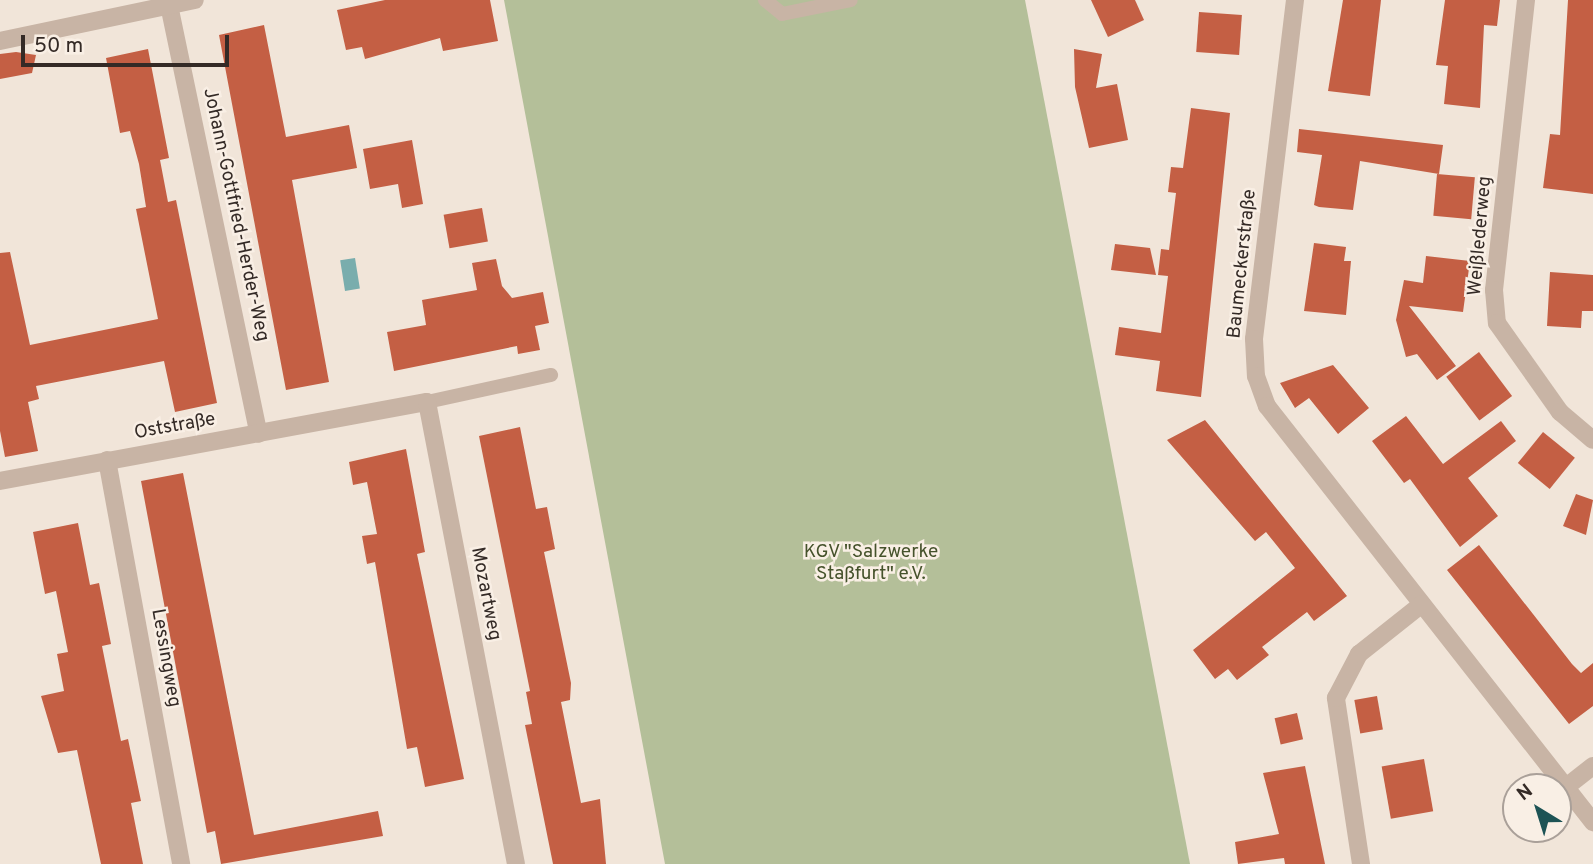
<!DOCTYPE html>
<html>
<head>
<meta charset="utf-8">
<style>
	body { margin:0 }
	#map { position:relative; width:1593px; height:864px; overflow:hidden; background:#f1e5d9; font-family:Overpass,sans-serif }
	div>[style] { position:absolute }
	.green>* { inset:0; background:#b4bf99 }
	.water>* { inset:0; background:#79adad; transform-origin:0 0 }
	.building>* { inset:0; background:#c45f44; transform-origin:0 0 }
	.lane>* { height:14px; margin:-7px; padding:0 7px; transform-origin:7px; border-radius:7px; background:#c8b4a5 }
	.street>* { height:18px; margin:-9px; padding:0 9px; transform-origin:9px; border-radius:9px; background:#c8b4a5 }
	span { translate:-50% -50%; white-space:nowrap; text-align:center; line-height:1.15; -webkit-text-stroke:5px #f9efe5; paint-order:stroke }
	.street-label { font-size:19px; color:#342a26 }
	.park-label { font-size:19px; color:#45522b }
	.north { position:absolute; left:1502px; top:773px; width:70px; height:70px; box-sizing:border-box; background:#f9efe5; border:2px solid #aaa099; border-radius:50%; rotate:322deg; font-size:19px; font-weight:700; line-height:28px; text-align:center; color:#342a26 }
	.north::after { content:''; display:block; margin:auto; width:24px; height:32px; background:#1d5355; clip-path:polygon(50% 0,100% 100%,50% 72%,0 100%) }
	.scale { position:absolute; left:21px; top:35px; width:208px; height:32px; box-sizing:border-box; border:4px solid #342a26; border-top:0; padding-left:9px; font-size:21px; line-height:24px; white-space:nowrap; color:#342a26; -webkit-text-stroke:5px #f9efe5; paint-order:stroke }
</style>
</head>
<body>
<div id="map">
	<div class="green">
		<i style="clip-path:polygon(504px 0,1025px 0,1190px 864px,665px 864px)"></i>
	</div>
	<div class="water">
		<i style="left:355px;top:258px;width:31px;height:15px;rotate:81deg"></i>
	</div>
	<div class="building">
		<i style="clip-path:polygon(385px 0,490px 0,498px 41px,443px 51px,440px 38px,365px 59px,362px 47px,346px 50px,337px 10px)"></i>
		<i style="clip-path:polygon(1091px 0,1135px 0,1144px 20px,1108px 37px)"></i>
		<i style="clip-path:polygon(1343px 0,1381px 0,1370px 96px,1328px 91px)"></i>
		<i style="clip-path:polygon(1445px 0,1500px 0,1497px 26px,1484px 25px,1480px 108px,1444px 104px,1448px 66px,1436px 65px)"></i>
		<i style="clip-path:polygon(1568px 0,1593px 0,1593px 194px,1543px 188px,1550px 134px,1560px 135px)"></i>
		<i style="left:1199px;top:12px;width:43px;height:40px;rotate:4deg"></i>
		<i style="clip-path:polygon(264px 25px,286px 137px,349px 125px,357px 168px,292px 180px,329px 382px,286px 390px,219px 35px)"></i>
		<i style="clip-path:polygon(148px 49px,169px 158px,160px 160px,168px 202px,176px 200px,217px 403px,175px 412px,164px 361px,36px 386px,39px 399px,28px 402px,38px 451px,5px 457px,0 431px,0 253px,10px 252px,30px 345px,158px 319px,136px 209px,146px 207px,139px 164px,130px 131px,120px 133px,106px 58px)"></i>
		<i style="clip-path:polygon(1074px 49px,1102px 54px,1096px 88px,1117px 84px,1128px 140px,1089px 148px,1075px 87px)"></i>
		<i style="clip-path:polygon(16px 52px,36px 55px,32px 73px,0 79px,0 54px)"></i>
		<i style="clip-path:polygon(1191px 108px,1230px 113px,1201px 397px,1156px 391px,1160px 361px,1115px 355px,1119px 327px,1161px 333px,1168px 276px,1158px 275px,1161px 249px,1169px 250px,1176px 193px,1168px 192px,1171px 167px,1183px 168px)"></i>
		<i style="clip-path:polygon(1299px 129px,1443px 145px,1439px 174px,1360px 161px,1353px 210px,1319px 207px,1314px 205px,1322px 155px,1297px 152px)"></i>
		<i style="clip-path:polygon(412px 140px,423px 204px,402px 208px,398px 184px,370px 189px,363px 149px)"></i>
		<i style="left:1437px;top:174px;width:38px;height:42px;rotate:5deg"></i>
		<i style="left:482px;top:208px;width:34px;height:39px;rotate:80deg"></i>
		<i style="clip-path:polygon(1314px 243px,1346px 247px,1344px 261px,1351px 261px,1346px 315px,1304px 311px)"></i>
		<i style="clip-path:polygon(1115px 244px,1150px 248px,1156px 275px,1111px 270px)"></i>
		<i style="clip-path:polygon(1426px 256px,1470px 261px,1463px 312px,1409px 306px,1456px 366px,1437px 380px,1417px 354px,1406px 357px,1396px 320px,1404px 280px,1423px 283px)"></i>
		<i style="clip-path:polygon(496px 259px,502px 286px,512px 298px,543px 292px,549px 323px,535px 326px,540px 350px,518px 354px,517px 346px,394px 371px,387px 332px,426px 325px,422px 300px,477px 290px,472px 263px)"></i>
		<i style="clip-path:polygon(1550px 272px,1593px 275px,1593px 311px,1582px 311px,1581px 328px,1547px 326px)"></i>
		<i style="left:1479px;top:352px;width:55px;height:41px;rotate:53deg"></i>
		<i style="clip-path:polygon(1333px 365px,1369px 408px,1338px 434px,1309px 398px,1295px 408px,1280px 383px)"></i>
		<i style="clip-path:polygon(1406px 416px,1443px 464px,1501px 421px,1516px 441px,1468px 478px,1498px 516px,1460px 547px,1410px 479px,1404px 483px,1372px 441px)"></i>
		<i style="clip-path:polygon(1205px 420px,1347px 596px,1314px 621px,1307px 612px,1262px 647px,1269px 655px,1237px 680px,1228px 669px,1215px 679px,1193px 650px,1295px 568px,1266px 532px,1255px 541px,1167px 440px)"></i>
		<i style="clip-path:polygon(520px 427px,536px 509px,547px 507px,555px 549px,544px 552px,571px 683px,570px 700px,561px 702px,581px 803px,600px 799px,606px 864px,553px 864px,525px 725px,532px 724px,526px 692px,530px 691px,479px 436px)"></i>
		<i style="left:1543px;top:432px;width:41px;height:40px;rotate:39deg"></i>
		<i style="clip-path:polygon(406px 449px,425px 552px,417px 554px,464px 779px,425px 787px,417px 747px,407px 749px,375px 562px,367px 564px,362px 536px,377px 534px,367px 482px,353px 485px,349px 462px)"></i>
		<i style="clip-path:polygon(183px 473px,254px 835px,378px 811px,383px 836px,221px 864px,215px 831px,207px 833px,141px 481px)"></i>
		<i style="clip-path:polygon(1576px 494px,1593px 500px,1586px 535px,1563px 526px)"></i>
		<i style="clip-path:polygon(78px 523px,90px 585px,99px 583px,111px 644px,102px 646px,121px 741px,128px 739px,141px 801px,131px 803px,143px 864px,101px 864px,77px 750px,58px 753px,41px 696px,64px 691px,57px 654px,68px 652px,56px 591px,45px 594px,33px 532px)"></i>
		<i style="clip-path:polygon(1479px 545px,1572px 664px,1581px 673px,1593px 663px,1593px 706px,1569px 724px,1447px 570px)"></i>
		<i style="left:1377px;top:696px;width:34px;height:23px;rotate:80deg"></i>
		<i style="left:1297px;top:713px;width:27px;height:23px;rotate:77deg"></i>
		<i style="left:1424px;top:759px;width:53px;height:43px;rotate:80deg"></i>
		<i style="clip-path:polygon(1305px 766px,1325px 864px,1285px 864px,1284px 858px,1238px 864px,1235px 842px,1279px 834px,1263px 773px)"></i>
	</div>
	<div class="lane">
		<i style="left:765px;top:0;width:22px;rotate:39deg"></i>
		<i style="left:782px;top:14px;width:70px;rotate:-11.5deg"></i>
		<i style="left:427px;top:402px;width:127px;rotate:-12.3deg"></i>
	</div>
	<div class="street">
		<i style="left:1295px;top:0;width:341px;rotate:96.9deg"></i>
		<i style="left:1254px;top:339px;width:37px;rotate:87deg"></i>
		<i style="left:1256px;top:376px;width:32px;rotate:70deg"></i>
		<i style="left:1267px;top:406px;width:529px;rotate:51.92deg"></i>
		<i style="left:1526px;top:0;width:292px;rotate:96.3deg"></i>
		<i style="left:1494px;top:290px;width:33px;rotate:85deg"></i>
		<i style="left:1497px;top:323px;width:109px;rotate:54.7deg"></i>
		<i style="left:1560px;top:412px;width:43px;rotate:40.3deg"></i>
		<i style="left:169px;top:5px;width:438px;rotate:78.2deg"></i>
		<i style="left:0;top:41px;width:199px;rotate:-11.9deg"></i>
		<i style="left:107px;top:460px;width:411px;rotate:79.6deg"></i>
		<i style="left:0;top:481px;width:434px;rotate:-10.5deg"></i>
		<i style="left:427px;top:402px;width:470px;rotate:79.1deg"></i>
		<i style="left:1566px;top:787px;width:34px;rotate:-38deg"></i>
		<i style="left:1361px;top:864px;width:168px;rotate:-98.6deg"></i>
		<i style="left:1336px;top:698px;width:50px;rotate:-62.4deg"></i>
		<i style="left:1359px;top:654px;width:80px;rotate:-38.4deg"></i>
	</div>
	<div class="street-label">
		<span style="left:235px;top:215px;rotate:78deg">Johann-Gottfried-Herder-Weg</span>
		<span style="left:1481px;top:236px;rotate:-85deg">Weißlederweg</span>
		<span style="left:1243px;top:264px;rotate:-84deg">Baumeckerstraße</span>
		<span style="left:175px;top:427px;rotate:-10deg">Oststraße</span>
		<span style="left:485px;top:594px;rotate:79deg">Mozartweg</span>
		<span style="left:165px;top:658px;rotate:80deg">Lessingweg</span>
	</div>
	<div class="park-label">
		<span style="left:871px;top:564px">KGV "Salzwerke<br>Staßfurt" e.V.</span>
	</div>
	<div class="north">N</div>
	<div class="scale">50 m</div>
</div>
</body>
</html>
